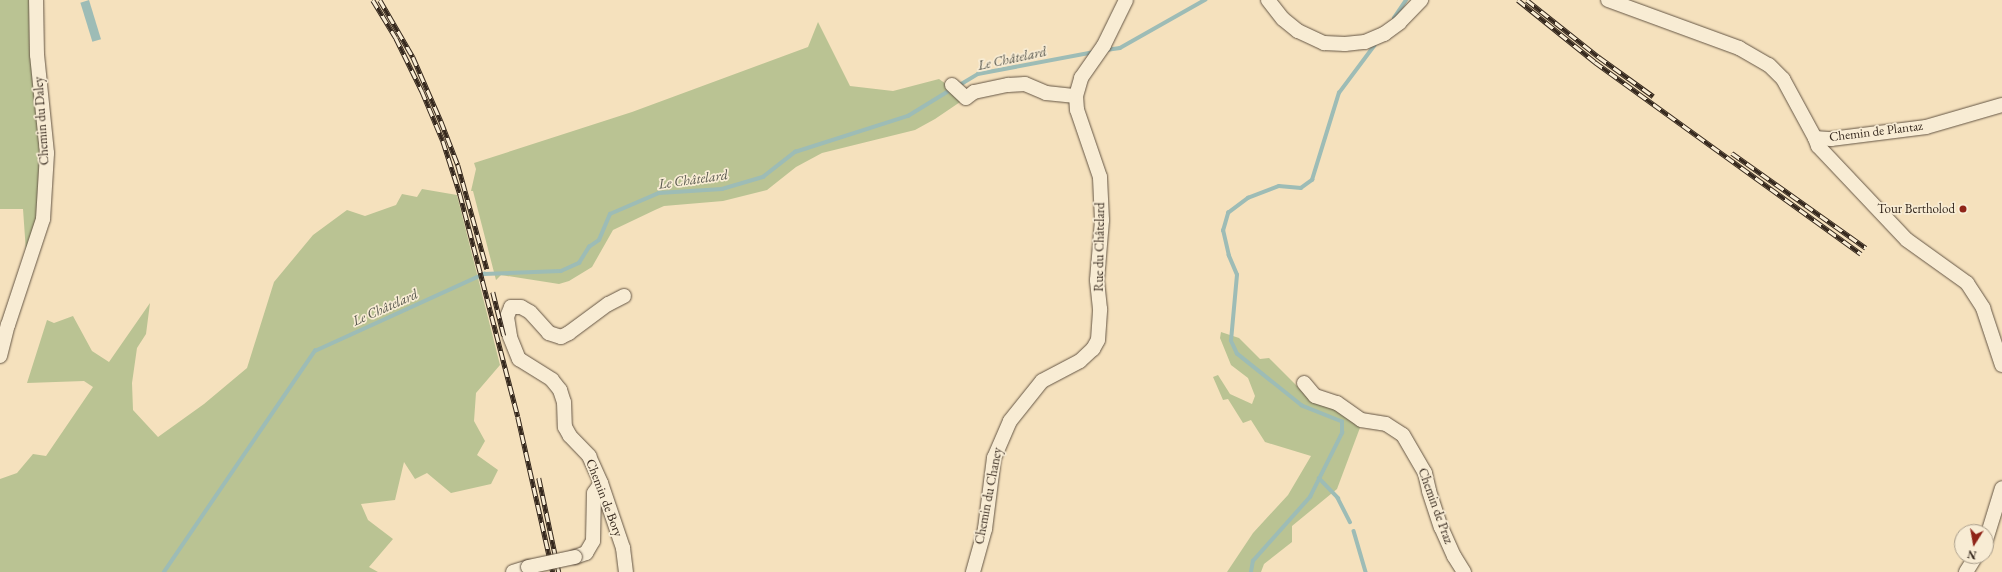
<!DOCTYPE html>
<html>
<head>
<meta charset="utf-8">
<style>
	body { margin:0 }
	#map { position:relative; width:2002px; height:572px; overflow:hidden; background:#f5e1bd; font-family:"EB Garamond",serif }
	div>[style] { position:absolute }
	.green>* { inset:0; background:#bac393 }
	.water>* { inset:0; background:#9dbcb6; transform-origin:0 0 }
	.stream>* { height:3.5px; margin:-1.75px; padding:0 1.75px; transform-origin:1.75px; border-radius:1.75px; background:#9dbcb6 }
	.roads { filter:drop-shadow(0 0 1px #655645) drop-shadow(0 0 1px #655645) }
	.minor>* { height:14px; margin:-7px; padding:0 7px; transform-origin:7px; border-radius:7px; background:#f8ecd4 }
	.rail>* { height:4.5px; margin-top:-2.25px; transform-origin:0; background:repeating-linear-gradient(90deg,#f8ecd4 0 9px,#35281d 0 18px); box-sizing:border-box; border-block:1px solid #35281d }
	.bridges { filter:drop-shadow(0 0 1px #655645) drop-shadow(0 0 1px #655645) }
	.minor-bridge>* { height:14px; margin:-7px; padding:0 7px; transform-origin:7px; border-radius:7px; background:#f8ecd4 }
	.dots>* { width:11px; height:11px; translate:-50% -50%; box-sizing:border-box; border:2px solid #f8ecd4; border-radius:50% }
	span { translate:-50% -50%; white-space:nowrap; text-align:center; line-height:1.15; -webkit-text-stroke:3.5px #f8ecd4; paint-order:stroke }
	.street-label { font-size:13px; color:#35281d }
	.poi-label { font-size:13px; color:#35281d }
	.right { translate:-100% -50%; text-align:right }
	.water-label { font-size:14px; color:#54544b; font-style:italic }
	.north { position:absolute; left:1954px; top:524px; width:40px; height:40px; box-sizing:border-box; background:#f8ecd4; border:1px solid #aa9e8b; border-radius:50%; rotate:191deg; font-size:11px; font-weight:700; line-height:16px; text-align:center; color:#35281d }
	.north::after { content:''; display:block; margin:auto; width:14px; height:18px; background:#8f2418; clip-path:polygon(50% 0,100% 100%,50% 72%,0 100%) }
</style>
</head>
<body>
<div id="map">
	<div class="green">
		<i style="clip-path:polygon(0 0,36px 0,43px 219px,27px 266px,23px 209px,0 209px)"></i>
		<i style="clip-path:polygon(818px 22px,850px 86px,893px 91px,939px 79px,966px 98px,935px 119px,915px 130px,822px 153px,796px 167px,767px 190px,723px 201px,664px 206px,655px 210px,613px 230px,592px 267px,569px 281px,559px 284px,501px 275px,496px 280px,473px 191px,471px 191px,476px 169px,474px 163px,632px 112px,808px 47px)"></i>
		<i style="clip-path:polygon(422px 189px,457px 195px,500px 365px,476px 393px,474px 421px,485px 441px,477px 455px,498px 470px,491px 484px,451px 493px,427px 473px,415px 479px,404px 462px,395px 500px,361px 504px,368px 520px,393px 539px,369px 567px,378px 572px,0 572px,0 479px,17px 473px,33px 454px,46px 456px,93px 387px,84px 381px,27px 383px,47px 320px,54px 323px,73px 316px,92px 351px,109px 362px,150px 303px,146px 334px,137px 348px,132px 383px,133px 410px,158px 437px,204px 404px,247px 368px,274px 282px,313px 235px,347px 210px,365px 216px,396px 205px,402px 194px,417px 197px)"></i>
		<i style="clip-path:polygon(1221px 332px,1239px 338px,1260px 359px,1269px 358px,1300px 389px,1336px 406px,1361px 425px,1337px 489px,1292px 526px,1292px 542px,1264px 564px,1261px 572px,1227px 572px,1253px 533px,1288px 495px,1311px 456px,1265px 442px,1251px 420px,1243px 423px,1228px 399px,1223px 400px,1213px 377px,1218px 375px,1230px 394px,1252px 404px,1255px 396px,1248px 378px,1231px 365px,1220px 338px)"></i>
	</div>
	<div class="water">
		<i style="left:89px;top:0;width:41px;height:9px;rotate:73deg"></i>
	</div>
	<div class="stream">
		<i style="left:1394px;top:18px;width:22px;rotate:-56deg"></i>
		<i style="left:1106px;top:50px;width:14px;rotate:-8deg"></i>
		<i style="left:1120px;top:48px;width:98px;rotate:-29.5deg"></i>
		<i style="left:958px;top:86px;width:23px;rotate:-31deg"></i>
		<i style="left:978px;top:74px;width:118px;rotate:-10.7deg"></i>
		<i style="left:1319px;top:478px;width:28px;rotate:46deg"></i>
		<i style="left:1338px;top:498px;width:27px;rotate:63deg"></i>
		<i style="left:1354px;top:531px;width:43px;rotate:73.7deg"></i>
		<i style="left:164px;top:572px;width:268px;rotate:-55.7deg"></i>
		<i style="left:315px;top:351px;width:186px;rotate:-24.5deg"></i>
		<i style="left:484px;top:274px;width:77px;rotate:-2.2deg"></i>
		<i style="left:561px;top:271px;width:20px;rotate:-24deg"></i>
		<i style="left:579px;top:263px;width:19px;rotate:-58deg"></i>
		<i style="left:589px;top:247px;width:12px;rotate:-35deg"></i>
		<i style="left:599px;top:240px;width:28px;rotate:-67deg"></i>
		<i style="left:610px;top:214px;width:53px;rotate:-23.2deg"></i>
		<i style="left:659px;top:193px;width:63px;rotate:-3.6deg"></i>
		<i style="left:722px;top:189px;width:43px;rotate:-16.3deg"></i>
		<i style="left:763px;top:177px;width:41px;rotate:-38deg"></i>
		<i style="left:795px;top:152px;width:119px;rotate:-17.7deg"></i>
		<i style="left:908px;top:116px;width:52px;rotate:-31.5deg"></i>
		<i style="left:1251px;top:572px;width:11px;rotate:-80deg"></i>
		<i style="left:1253px;top:561px;width:86px;rotate:-48.3deg"></i>
		<i style="left:1310px;top:497px;width:72px;rotate:-63.4deg"></i>
		<i style="left:1342px;top:433px;width:11px;rotate:-90deg"></i>
		<i style="left:1342px;top:422px;width:43px;rotate:-158.2deg"></i>
		<i style="left:1302px;top:406px;width:83px;rotate:-141.3deg"></i>
		<i style="left:1237px;top:354px;width:14px;rotate:-115deg"></i>
		<i style="left:1231px;top:341px;width:66px;rotate:-84.8deg"></i>
		<i style="left:1237px;top:275px;width:21px;rotate:-113deg"></i>
		<i style="left:1229px;top:256px;width:26px;rotate:-103deg"></i>
		<i style="left:1223px;top:231px;width:19px;rotate:-74deg"></i>
		<i style="left:1228px;top:213px;width:25px;rotate:-37deg"></i>
		<i style="left:1248px;top:198px;width:33px;rotate:-21deg"></i>
		<i style="left:1279px;top:186px;width:22px;rotate:5deg"></i>
		<i style="left:1301px;top:188px;width:14px;rotate:-36deg"></i>
		<i style="left:1312px;top:180px;width:91px;rotate:-72.8deg"></i>
		<i style="left:1339px;top:93px;width:59px;rotate:-53.3deg"></i>
	</div>
	<div class="roads">
		<div class="minor">
			<i style="left:1268px;top:0;width:24px;rotate:52deg"></i>
			<i style="left:1283px;top:19px;width:19px;rotate:39deg"></i>
			<i style="left:1298px;top:31px;width:29px;rotate:25deg"></i>
			<i style="left:1324px;top:43px;width:21px;rotate:3deg"></i>
			<i style="left:1345px;top:44px;width:20px;rotate:-6deg"></i>
			<i style="left:1365px;top:42px;width:21px;rotate:-23deg"></i>
			<i style="left:1384px;top:34px;width:19px;rotate:-36deg"></i>
			<i style="left:1399px;top:23px;width:32px;rotate:-46deg"></i>
			<i style="left:1608px;top:0;width:140px;rotate:20.1deg"></i>
			<i style="left:1739px;top:48px;width:34px;rotate:30deg"></i>
			<i style="left:1769px;top:65px;width:20px;rotate:45deg"></i>
			<i style="left:1783px;top:79px;width:67px;rotate:61.5deg"></i>
			<i style="left:1815px;top:138px;width:16px;rotate:4deg"></i>
			<i style="left:1831px;top:139px;width:96px;rotate:-7.2deg"></i>
			<i style="left:1926px;top:127px;width:79px;rotate:-16.1deg"></i>
			<i style="left:952px;top:85px;width:19px;rotate:43deg"></i>
			<i style="left:966px;top:98px;width:10px;rotate:-37deg"></i>
			<i style="left:974px;top:92px;width:35px;rotate:-12deg"></i>
			<i style="left:1008px;top:85px;width:17px;rotate:-3deg"></i>
			<i style="left:1025px;top:84px;width:23px;rotate:23deg"></i>
			<i style="left:1046px;top:93px;width:30px;rotate:6deg"></i>
			<i style="left:1815px;top:138px;width:9px;rotate:69deg"></i>
			<i style="left:1818px;top:146px;width:129px;rotate:46.6deg"></i>
			<i style="left:1907px;top:240px;width:74px;rotate:35.6deg"></i>
			<i style="left:1967px;top:283px;width:30px;rotate:57deg"></i>
			<i style="left:1983px;top:308px;width:60px;rotate:71.6deg"></i>
			<i style="left:624px;top:296px;width:18px;rotate:153deg"></i>
			<i style="left:608px;top:304px;width:49px;rotate:143.4deg"></i>
			<i style="left:569px;top:333px;width:9px;rotate:153deg"></i>
			<i style="left:561px;top:337px;width:13px;rotate:-162deg"></i>
			<i style="left:549px;top:333px;width:28px;rotate:-132deg"></i>
			<i style="left:530px;top:312px;width:10px;rotate:-151deg"></i>
			<i style="left:521px;top:307px;width:10px;rotate:180deg"></i>
			<i style="left:511px;top:307px;width:11px;rotate:112deg"></i>
			<i style="left:507px;top:317px;width:20px;rotate:81deg"></i>
			<i style="left:510px;top:337px;width:24px;rotate:68deg"></i>
			<i style="left:519px;top:359px;width:39px;rotate:32deg"></i>
			<i style="left:552px;top:380px;width:13px;rotate:51deg"></i>
			<i style="left:560px;top:390px;width:13px;rotate:72deg"></i>
			<i style="left:564px;top:402px;width:25px;rotate:88deg"></i>
			<i style="left:565px;top:427px;width:10px;rotate:61deg"></i>
			<i style="left:570px;top:436px;width:28px;rotate:46deg"></i>
			<i style="left:589px;top:456px;width:30px;rotate:66deg"></i>
			<i style="left:601px;top:483px;width:69px;rotate:71.3deg"></i>
			<i style="left:623px;top:548px;width:24px;rotate:83deg"></i>
			<i style="left:0;top:356px;width:32px;rotate:-76deg"></i>
			<i style="left:8px;top:325px;width:112px;rotate:-71.7deg"></i>
			<i style="left:43px;top:219px;width:66px;rotate:-86.5deg"></i>
			<i style="left:47px;top:153px;width:99px;rotate:-95.8deg"></i>
			<i style="left:37px;top:55px;width:55px;rotate:-91deg"></i>
			<i style="left:1304px;top:383px;width:17px;rotate:50deg"></i>
			<i style="left:1315px;top:396px;width:23px;rotate:18deg"></i>
			<i style="left:1337px;top:403px;width:29px;rotate:35deg"></i>
			<i style="left:1361px;top:420px;width:25px;rotate:9deg"></i>
			<i style="left:1386px;top:424px;width:20px;rotate:33deg"></i>
			<i style="left:1403px;top:435px;width:44px;rotate:59.9deg"></i>
			<i style="left:1425px;top:473px;width:18px;rotate:77deg"></i>
			<i style="left:1429px;top:491px;width:38px;rotate:72deg"></i>
			<i style="left:1441px;top:527px;width:32px;rotate:66deg"></i>
			<i style="left:1454px;top:556px;width:19px;rotate:58deg"></i>
			<i style="left:1986px;top:540px;width:54px;rotate:-72.9deg"></i>
			<i style="left:575px;top:557px;width:12px;rotate:-20deg"></i>
			<i style="left:586px;top:553px;width:14px;rotate:-60deg"></i>
			<i style="left:593px;top:541px;width:48px;rotate:-88.8deg"></i>
			<i style="left:594px;top:493px;width:12px;rotate:-55deg"></i>
			<i style="left:513px;top:572px;width:16px;rotate:-18deg"></i>
			<i style="left:973px;top:572px;width:45px;rotate:-74.4deg"></i>
			<i style="left:985px;top:529px;width:72px;rotate:-82.8deg"></i>
			<i style="left:994px;top:458px;width:40px;rotate:-66.6deg"></i>
			<i style="left:1010px;top:421px;width:51px;rotate:-51.3deg"></i>
			<i style="left:1042px;top:381px;width:43px;rotate:-27.8deg"></i>
			<i style="left:1080px;top:361px;width:18px;rotate:-43deg"></i>
			<i style="left:1093px;top:349px;width:10px;rotate:-61deg"></i>
			<i style="left:1098px;top:340px;width:31px;rotate:-86deg"></i>
			<i style="left:1100px;top:309px;width:29px;rotate:-96deg"></i>
			<i style="left:1097px;top:280px;width:60px;rotate:-85.2deg"></i>
			<i style="left:1102px;top:220px;width:43px;rotate:-92.7deg"></i>
			<i style="left:1100px;top:177px;width:71px;rotate:-108.9deg"></i>
			<i style="left:1077px;top:110px;width:14px;rotate:-94deg"></i>
			<i style="left:1076px;top:96px;width:19px;rotate:-74deg"></i>
			<i style="left:1081px;top:78px;width:40px;rotate:-55.1deg"></i>
			<i style="left:1104px;top:45px;width:50px;rotate:-63.9deg"></i>
			<i style="left:1966px;top:572px;width:19px;rotate:-58deg"></i>
		</div>
	</div>
	<div class="rail">
		<i style="left:373px;top:0;width:44px;rotate:58.8deg"></i>
		<i style="left:396px;top:38px;width:59px;rotate:63.9deg"></i>
		<i style="left:422px;top:91px;width:54px;rotate:67.2deg"></i>
		<i style="left:443px;top:141px;width:56px;rotate:72.2deg"></i>
		<i style="left:460px;top:194px;width:230px;rotate:75.4deg"></i>
		<i style="left:518px;top:417px;width:159px;rotate:77.3deg"></i>
		<i style="left:380px;top:0;width:66px;rotate:59.9deg"></i>
		<i style="left:413px;top:57px;width:70px;rotate:66.4deg"></i>
		<i style="left:441px;top:121px;width:47px;rotate:68.9deg"></i>
		<i style="left:458px;top:165px;width:108px;rotate:74.4deg"></i>
		<i style="left:1518px;top:0;width:99px;rotate:38.8deg"></i>
		<i style="left:1595px;top:62px;width:328px;rotate:35.8deg"></i>
		<i style="left:1527px;top:0;width:92px;rotate:38.4deg"></i>
		<i style="left:1599px;top:57px;width:67px;rotate:35.8deg"></i>
		<i style="left:1732px;top:153px;width:164px;rotate:35.3deg"></i>
		<i style="left:493px;top:292px;width:45px;rotate:76deg"></i>
		<i style="left:539px;top:478px;width:96px;rotate:78deg"></i>
	</div>
	<div class="bridges">
		<div class="minor-bridge">
			<i style="left:528px;top:567px;width:48px;rotate:-12deg"></i>
		</div>
	</div>
	<div class="dots">
		<i style="left:1963px;top:209px;background:#8f2418"></i>
	</div>
	<div class="street-label">
		<span style="left:42px;top:121px;rotate:-94deg">Chemin du Daley</span>
		<span style="left:1876px;top:132px;rotate:-7deg">Chemin de Plantaz</span>
		<span style="left:1100px;top:247px;rotate:-89deg">Rue du Châtelard</span>
		<span style="left:989px;top:496px;rotate:-79deg">Chemin du Chaney</span>
		<span style="left:604px;top:498px;rotate:69deg">Chemin de Bory</span>
		<span style="left:1435px;top:506px;rotate:70deg">Chemin de Praz</span>
	</div>
	<div class="poi-label">
		<span class="right" style="left:1955px;top:209px">Tour Bertholod</span>
	</div>
	<div class="water-label">
		<span style="left:1012px;top:58px;rotate:-12deg">Le Châtelard</span>
		<span style="left:693px;top:179px;rotate:-8deg">Le Châtelard</span>
		<span style="left:385px;top:307px;rotate:-24deg">Le Châtelard</span>
	</div>
	<div class="north">N</div>
</div>
</body>
</html>
